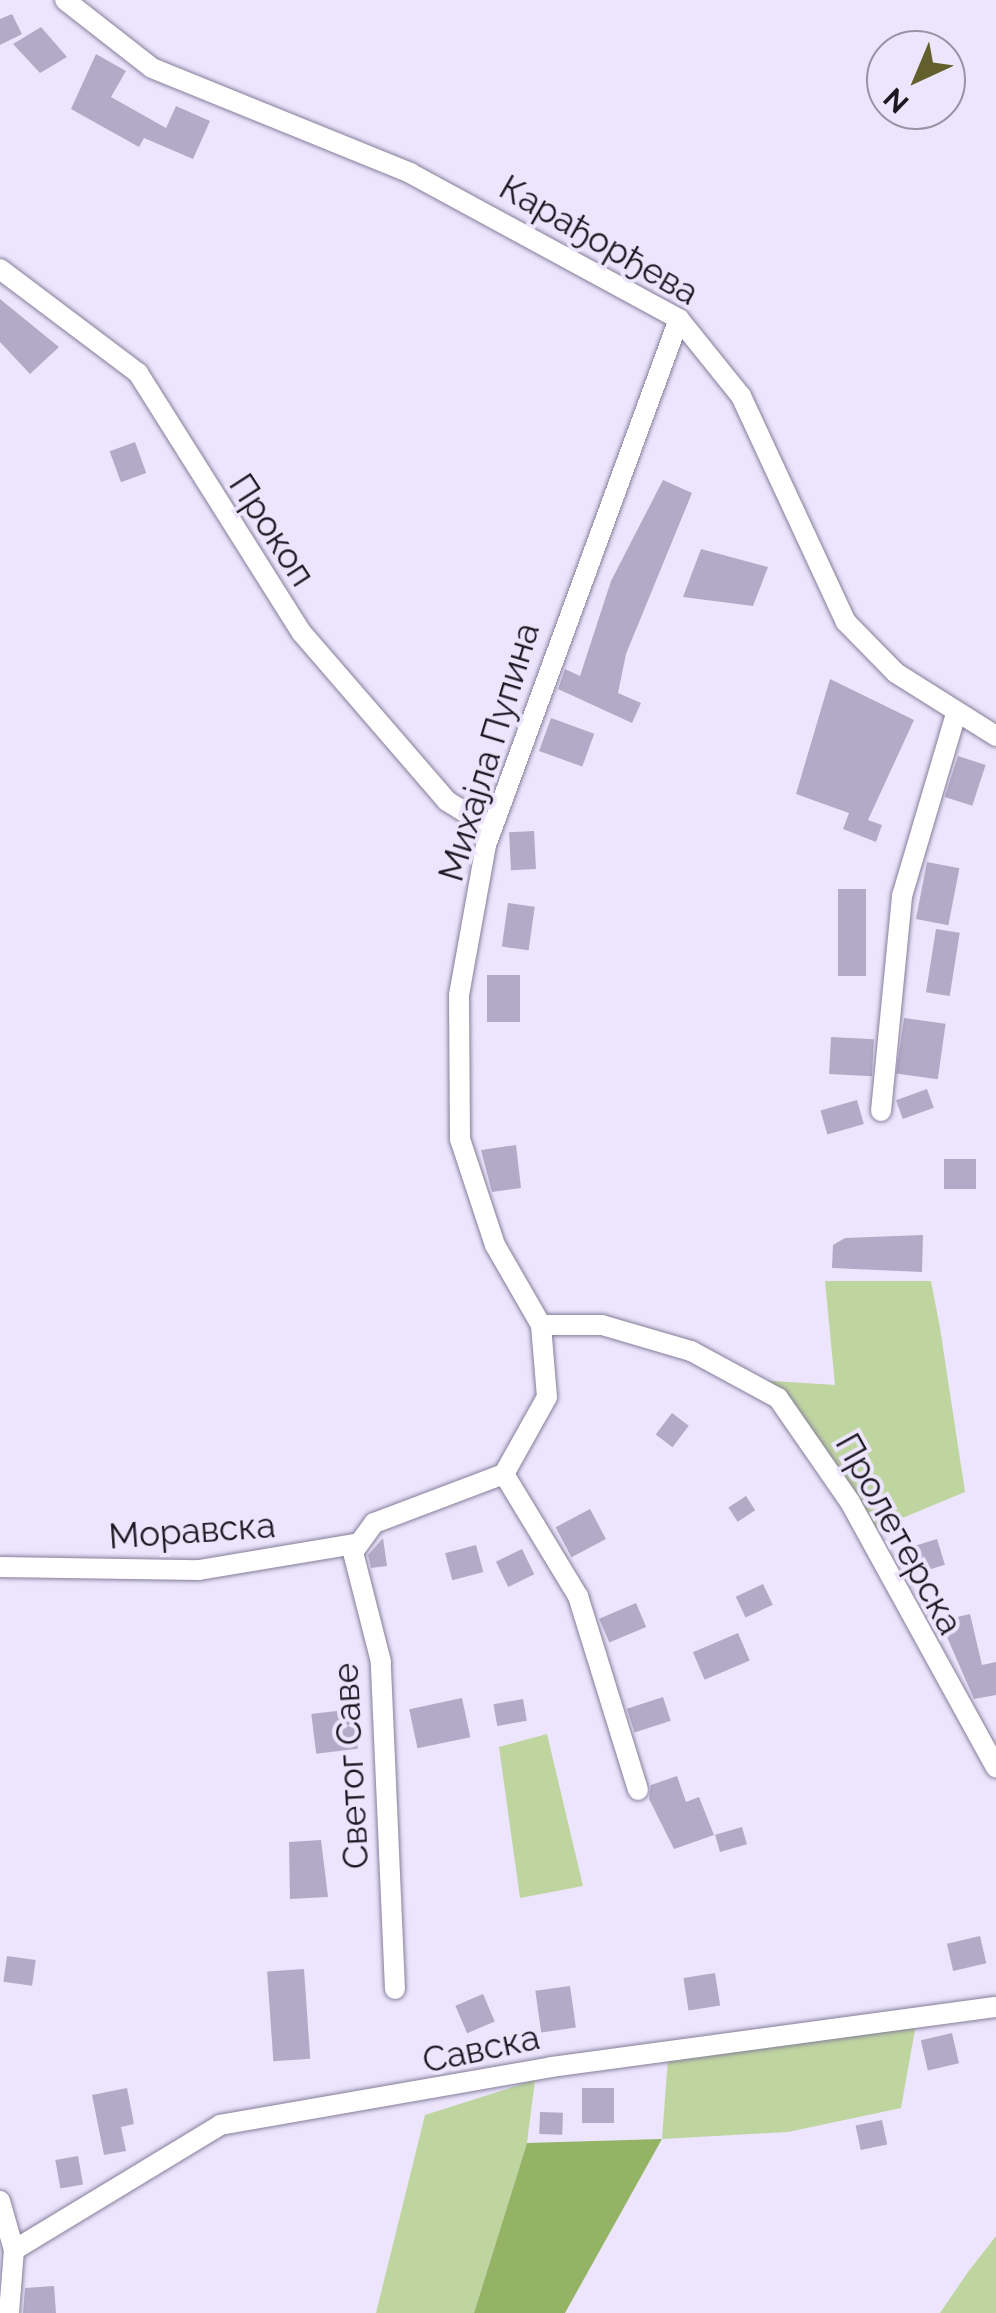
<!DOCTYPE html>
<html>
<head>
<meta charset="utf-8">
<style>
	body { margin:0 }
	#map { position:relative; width:996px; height:2313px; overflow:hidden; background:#ece5fd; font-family:Raleway,sans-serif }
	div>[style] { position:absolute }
	.green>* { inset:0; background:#bfd5a0 }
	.forest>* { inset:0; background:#94b364 }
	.building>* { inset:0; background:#b2abc7; transform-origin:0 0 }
	.roads { filter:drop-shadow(0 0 2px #857e99) drop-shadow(0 0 2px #857e99) }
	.minor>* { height:20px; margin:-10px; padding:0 10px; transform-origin:10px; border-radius:10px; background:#fff }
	span { translate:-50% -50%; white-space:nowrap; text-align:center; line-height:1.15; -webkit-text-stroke:8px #ece5fd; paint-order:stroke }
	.street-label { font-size:35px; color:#1b1822 }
	.north { position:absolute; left:866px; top:30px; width:100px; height:100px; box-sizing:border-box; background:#ece5fd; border:2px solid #9893a5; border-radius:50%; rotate:224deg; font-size:28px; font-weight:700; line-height:40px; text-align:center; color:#1b1822 }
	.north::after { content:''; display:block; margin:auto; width:35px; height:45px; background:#625f2c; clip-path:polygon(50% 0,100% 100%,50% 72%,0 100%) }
</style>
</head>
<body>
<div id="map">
	<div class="green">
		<i style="clip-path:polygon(825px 1281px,931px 1281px,940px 1328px,965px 1492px,866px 1533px,758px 1380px,835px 1385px)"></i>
		<i style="clip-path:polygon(547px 1734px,583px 1886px,520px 1898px,499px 1747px)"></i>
		<i style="clip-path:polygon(916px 2024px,901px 2108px,788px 2132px,662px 2139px,668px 2058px)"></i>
		<i style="clip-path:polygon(535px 2080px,527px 2143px,474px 2313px,376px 2313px,425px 2115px)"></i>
		<i style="clip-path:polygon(996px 2236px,996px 2313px,940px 2313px,968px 2272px)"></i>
	</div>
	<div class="forest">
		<i style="clip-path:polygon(662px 2139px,565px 2313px,474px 2313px,527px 2143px)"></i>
	</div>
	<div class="building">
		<i style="clip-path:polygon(12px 14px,22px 34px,0 45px,0 19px)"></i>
		<i style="clip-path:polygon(41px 27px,67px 57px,40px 73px,13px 44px)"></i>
		<i style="clip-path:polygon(96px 54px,126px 71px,111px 97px,166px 128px,176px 106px,210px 121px,193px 159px,144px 138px,139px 147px,71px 109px)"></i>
		<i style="clip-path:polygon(0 299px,59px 347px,30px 374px,0 342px)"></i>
		<i style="left:135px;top:442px;width:33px;height:27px;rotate:70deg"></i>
		<i style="clip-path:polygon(663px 480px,692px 493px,626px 654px,618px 693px,641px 703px,632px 723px,558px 689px,565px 669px,580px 676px,611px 581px)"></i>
		<i style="clip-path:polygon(701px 549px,768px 567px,753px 606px,683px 597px)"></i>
		<i style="clip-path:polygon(830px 679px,914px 720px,868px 820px,882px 825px,876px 842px,843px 829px,849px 813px,796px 794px)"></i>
		<i style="left:551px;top:718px;width:46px;height:35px;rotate:20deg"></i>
		<i style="left:958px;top:756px;width:29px;height:43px;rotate:18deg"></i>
		<i style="left:534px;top:831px;width:38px;height:25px;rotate:87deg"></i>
		<i style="left:927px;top:862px;width:33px;height:58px;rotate:11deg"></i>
		<i style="left:838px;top:889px;width:28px;height:87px"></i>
		<i style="left:508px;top:903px;width:27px;height:44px;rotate:8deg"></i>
		<i style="left:936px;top:929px;width:24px;height:64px;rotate:9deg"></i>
		<i style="left:487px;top:975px;width:33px;height:47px"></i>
		<i style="left:904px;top:1018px;width:42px;height:56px;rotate:8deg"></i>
		<i style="left:831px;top:1037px;width:43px;height:37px;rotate:3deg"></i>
		<i style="left:927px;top:1089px;width:20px;height:33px;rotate:70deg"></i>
		<i style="left:857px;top:1100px;width:25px;height:38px;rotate:74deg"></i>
		<i style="clip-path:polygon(516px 1145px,521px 1188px,492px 1192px,481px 1150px)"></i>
		<i style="left:944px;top:1159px;width:32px;height:30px"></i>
		<i style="clip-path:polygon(923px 1235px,922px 1272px,832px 1268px,833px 1245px,845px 1238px)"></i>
		<i style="left:672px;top:1413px;width:21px;height:27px;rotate:37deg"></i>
		<i style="left:746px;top:1496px;width:17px;height:21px;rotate:57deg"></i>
		<i style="left:590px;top:1509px;width:34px;height:39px;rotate:62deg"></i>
		<i style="clip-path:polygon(383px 1538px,387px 1566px,371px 1568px,368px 1555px)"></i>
		<i style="left:937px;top:1539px;width:27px;height:23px;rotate:73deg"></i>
		<i style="left:476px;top:1545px;width:28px;height:32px;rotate:75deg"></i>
		<i style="left:522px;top:1549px;width:28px;height:29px;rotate:64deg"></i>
		<i style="left:763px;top:1584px;width:23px;height:30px;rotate:65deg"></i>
		<i style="left:636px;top:1603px;width:26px;height:40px;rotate:67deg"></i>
		<i style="clip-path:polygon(970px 1614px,982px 1665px,996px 1662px,996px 1695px,974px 1699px,940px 1621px)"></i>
		<i style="left:738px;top:1633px;width:30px;height:49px;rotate:67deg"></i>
		<i style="left:663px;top:1697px;width:25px;height:38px;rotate:72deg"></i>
		<i style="left:462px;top:1698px;width:40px;height:54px;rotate:78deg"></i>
		<i style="left:523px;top:1699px;width:22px;height:30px;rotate:80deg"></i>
		<i style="left:353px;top:1709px;width:40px;height:42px;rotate:83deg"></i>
		<i style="clip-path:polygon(677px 1776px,686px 1802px,699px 1797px,714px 1835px,674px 1849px,649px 1799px,651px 1785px)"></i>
		<i style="left:742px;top:1827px;width:18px;height:28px;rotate:74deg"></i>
		<i style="clip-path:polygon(321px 1840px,328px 1897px,290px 1899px,289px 1842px)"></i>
		<i style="left:980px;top:1936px;width:28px;height:34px;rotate:77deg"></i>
		<i style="left:7px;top:1956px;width:29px;height:26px;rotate:8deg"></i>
		<i style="left:304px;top:1969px;width:90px;height:37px;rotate:86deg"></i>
		<i style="left:715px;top:1973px;width:33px;height:32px;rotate:81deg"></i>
		<i style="left:570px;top:1986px;width:42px;height:35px;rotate:82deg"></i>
		<i style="left:483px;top:1994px;width:30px;height:30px;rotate:67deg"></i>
		<i style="left:952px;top:2033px;width:31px;height:32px;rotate:77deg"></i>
		<i style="clip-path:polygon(127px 2088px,134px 2124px,121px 2127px,126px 2151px,104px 2155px,92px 2095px)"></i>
		<i style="left:582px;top:2088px;width:32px;height:35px"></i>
		<i style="left:540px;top:2112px;width:23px;height:22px;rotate:2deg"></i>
		<i style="left:882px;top:2120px;width:25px;height:27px;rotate:78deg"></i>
		<i style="left:78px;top:2156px;width:29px;height:23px;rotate:80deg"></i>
		<i style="clip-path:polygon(54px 2286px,56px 2313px,23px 2313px,25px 2288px)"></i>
	</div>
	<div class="roads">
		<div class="minor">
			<i style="left:65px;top:0;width:110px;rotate:38deg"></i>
			<i style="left:152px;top:68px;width:279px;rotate:22.1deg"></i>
			<i style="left:410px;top:173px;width:306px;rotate:28.5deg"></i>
			<i style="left:679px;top:319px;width:99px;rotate:51.2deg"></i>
			<i style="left:741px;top:396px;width:249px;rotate:65.1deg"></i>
			<i style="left:846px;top:622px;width:71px;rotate:45.6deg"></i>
			<i style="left:896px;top:673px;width:118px;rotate:32.2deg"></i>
			<i style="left:0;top:269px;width:173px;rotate:37deg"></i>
			<i style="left:138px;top:373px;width:307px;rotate:57.8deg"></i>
			<i style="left:302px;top:633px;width:222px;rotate:49.2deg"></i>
			<i style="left:447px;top:801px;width:53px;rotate:31.9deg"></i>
			<i style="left:881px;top:1111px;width:216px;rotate:-84.4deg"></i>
			<i style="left:902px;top:896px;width:190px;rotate:-73.5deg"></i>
			<i style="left:541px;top:1325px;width:61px"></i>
			<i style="left:602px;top:1325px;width:93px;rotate:16.3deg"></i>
			<i style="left:691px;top:1351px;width:99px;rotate:28.4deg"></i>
			<i style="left:778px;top:1398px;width:126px;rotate:55.3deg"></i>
			<i style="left:850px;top:1502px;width:303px;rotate:61.2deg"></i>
			<i style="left:504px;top:1474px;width:143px;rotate:58.8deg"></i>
			<i style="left:578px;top:1596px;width:203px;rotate:72.8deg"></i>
			<i style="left:0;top:1567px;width:199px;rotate:0.9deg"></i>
			<i style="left:199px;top:1570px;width:157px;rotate:-9.5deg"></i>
			<i style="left:395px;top:1989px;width:327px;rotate:-92.5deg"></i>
			<i style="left:381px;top:1662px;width:114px;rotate:-104.3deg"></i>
			<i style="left:353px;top:1552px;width:36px;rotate:-54deg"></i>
			<i style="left:374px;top:1523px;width:139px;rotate:-20.7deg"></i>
			<i style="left:504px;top:1474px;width:88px;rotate:-60.8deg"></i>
			<i style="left:547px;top:1397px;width:72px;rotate:-94.8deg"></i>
			<i style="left:541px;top:1325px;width:92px;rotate:-119.9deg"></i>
			<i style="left:495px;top:1245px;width:112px;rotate:-108.3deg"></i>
			<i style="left:460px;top:1139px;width:144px;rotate:-90.4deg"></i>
			<i style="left:459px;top:995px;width:152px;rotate:-79.8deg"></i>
			<i style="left:486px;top:845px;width:560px;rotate:-69.85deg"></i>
			<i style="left:0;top:2201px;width:51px;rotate:74.1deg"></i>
			<i style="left:9px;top:2313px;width:63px;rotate:-85.5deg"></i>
			<i style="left:14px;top:2250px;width:241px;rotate:-31.2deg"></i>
			<i style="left:220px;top:2125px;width:336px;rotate:-9.9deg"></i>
			<i style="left:551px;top:2067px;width:449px;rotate:-7.7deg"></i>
		</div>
	</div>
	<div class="street-label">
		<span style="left:599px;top:240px;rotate:30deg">Карађорђева</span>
		<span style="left:272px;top:530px;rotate:57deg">Прокоп</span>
		<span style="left:489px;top:752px;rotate:-73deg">Михајла Пупина</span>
		<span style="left:192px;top:1531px;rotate:-4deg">Моравска</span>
		<span style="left:899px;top:1534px;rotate:61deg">Пролетерска</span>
		<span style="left:351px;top:1766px;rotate:-93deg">Светог Саве</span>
		<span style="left:481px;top:2049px;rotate:-12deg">Савска</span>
	</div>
	<div class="north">N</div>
</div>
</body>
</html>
